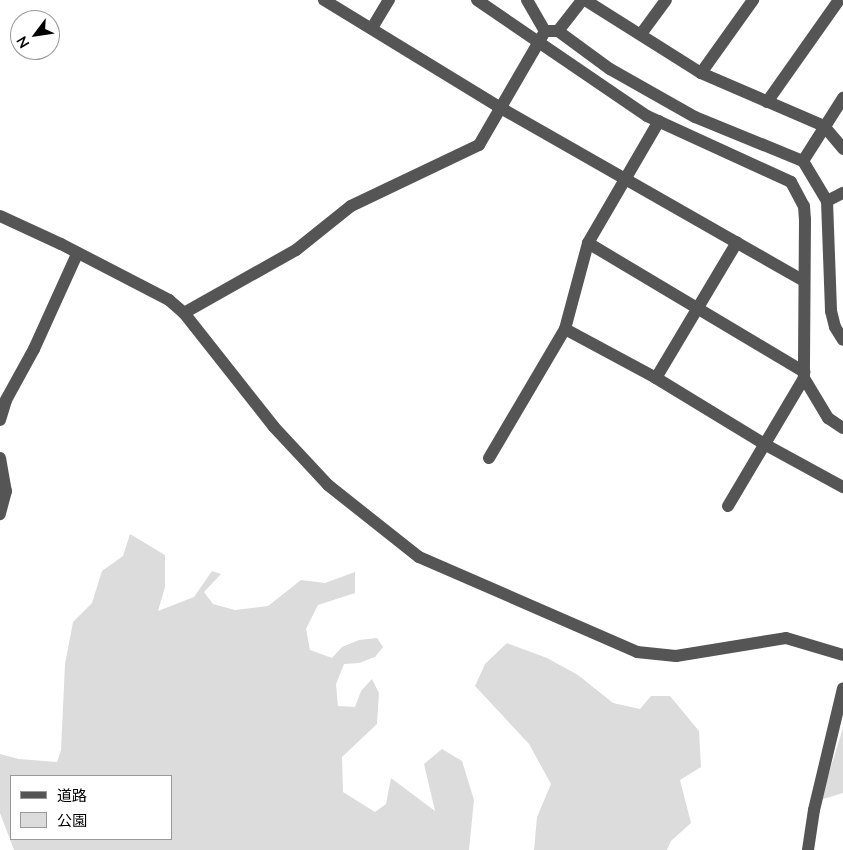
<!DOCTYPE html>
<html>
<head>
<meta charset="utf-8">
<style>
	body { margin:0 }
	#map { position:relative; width:843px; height:850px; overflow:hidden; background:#fff; font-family:Lato,"Noto Sans JP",sans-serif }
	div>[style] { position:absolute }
	.green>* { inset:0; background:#dcdcdc }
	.minor>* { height:12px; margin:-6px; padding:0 6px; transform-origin:6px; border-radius:6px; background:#555 }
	span { translate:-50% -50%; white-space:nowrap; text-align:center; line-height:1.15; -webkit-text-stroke:4.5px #fff; paint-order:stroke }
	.legend { position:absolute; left:10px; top:775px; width:162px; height:65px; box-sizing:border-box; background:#fff; border:1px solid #999; margin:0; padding:6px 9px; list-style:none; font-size:15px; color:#000 }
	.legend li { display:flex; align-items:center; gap:10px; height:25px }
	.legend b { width:25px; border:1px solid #999 }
	.north { position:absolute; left:10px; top:10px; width:50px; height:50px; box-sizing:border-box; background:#fff; border:1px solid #999; border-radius:50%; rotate:239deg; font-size:14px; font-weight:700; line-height:20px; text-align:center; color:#000 }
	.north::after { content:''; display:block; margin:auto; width:18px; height:22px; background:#000; clip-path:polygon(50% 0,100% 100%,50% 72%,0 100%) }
</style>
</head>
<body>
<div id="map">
	<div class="green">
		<i style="clip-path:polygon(evenodd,130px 534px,165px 555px,165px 587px,158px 611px,194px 597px,212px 571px,221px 574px,204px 592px,213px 604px,235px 610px,268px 606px,301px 580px,325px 583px,355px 572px,355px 593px,318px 605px,306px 629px,310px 650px,332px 658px,342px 647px,359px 640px,377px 638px,383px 647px,375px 657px,359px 663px,344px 664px,336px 684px,338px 706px,355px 707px,361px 691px,372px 679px,379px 693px,377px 724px,342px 757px,343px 792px,375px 812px,386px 804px,391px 778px,435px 811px,424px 764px,442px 749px,462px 761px,474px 800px,469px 850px,14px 850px,0 813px,0 754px,19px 759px,57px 762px,61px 750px,65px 664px,73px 622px,92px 603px,102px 571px,123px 556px,130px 534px,11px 776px,171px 776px,171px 839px,11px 839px,11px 776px)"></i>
		<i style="clip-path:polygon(507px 643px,547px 658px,578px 675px,613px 703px,640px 709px,651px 696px,670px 696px,699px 731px,701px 767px,680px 780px,691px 823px,671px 841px,667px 850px,534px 850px,537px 817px,551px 784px,529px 744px,475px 686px,485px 664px)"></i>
		<i style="clip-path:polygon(843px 728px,843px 793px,823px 799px,823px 792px)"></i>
	</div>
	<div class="minor">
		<i style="left:324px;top:0;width:205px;rotate:31.4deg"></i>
		<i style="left:499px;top:107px;width:351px;rotate:29.7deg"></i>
		<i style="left:477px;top:0;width:206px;rotate:34.3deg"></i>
		<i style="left:647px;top:116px;width:158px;rotate:24.6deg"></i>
		<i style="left:791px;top:182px;width:27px;rotate:62deg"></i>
		<i style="left:804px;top:206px;width:13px;rotate:86deg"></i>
		<i style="left:805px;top:219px;width:159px;rotate:90.4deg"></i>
		<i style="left:804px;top:378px;width:47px;rotate:59deg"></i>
		<i style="left:828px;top:418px;width:18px;rotate:34deg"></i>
		<i style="left:527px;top:0;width:36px;rotate:60deg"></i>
		<i style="left:585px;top:0;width:137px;rotate:32.2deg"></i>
		<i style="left:701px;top:73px;width:134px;rotate:23.3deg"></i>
		<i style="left:824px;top:126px;width:30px;rotate:50deg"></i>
		<i style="left:372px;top:28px;width:33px;rotate:-59deg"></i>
		<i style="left:545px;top:31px;width:13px"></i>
		<i style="left:558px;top:31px;width:64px;rotate:36.2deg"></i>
		<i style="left:610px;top:69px;width:98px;rotate:29.5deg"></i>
		<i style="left:695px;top:117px;width:117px;rotate:22.2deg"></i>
		<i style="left:803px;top:161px;width:47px;rotate:59deg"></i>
		<i style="left:827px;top:201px;width:110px;rotate:87.9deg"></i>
		<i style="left:831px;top:311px;width:16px;rotate:76deg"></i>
		<i style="left:835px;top:327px;width:15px;rotate:58deg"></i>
		<i style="left:558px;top:31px;width:39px;rotate:-52deg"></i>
		<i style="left:641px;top:34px;width:42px;rotate:-53.7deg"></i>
		<i style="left:701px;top:73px;width:90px;rotate:-54.5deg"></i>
		<i style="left:767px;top:102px;width:125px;rotate:-54.8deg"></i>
		<i style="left:803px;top:161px;width:75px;rotate:-57.6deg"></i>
		<i style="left:827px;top:201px;width:18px;rotate:-27deg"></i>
		<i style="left:0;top:216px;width:67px;rotate:24.7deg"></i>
		<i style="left:61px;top:244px;width:122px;rotate:27.4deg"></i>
		<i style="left:169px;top:300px;width:20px;rotate:41deg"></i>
		<i style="left:184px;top:313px;width:145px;rotate:51.7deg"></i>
		<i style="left:274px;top:427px;width:79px;rotate:47deg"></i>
		<i style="left:328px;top:485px;width:116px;rotate:38.4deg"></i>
		<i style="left:419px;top:557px;width:238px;rotate:23.5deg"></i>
		<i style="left:637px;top:652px;width:39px;rotate:6deg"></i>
		<i style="left:676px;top:656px;width:111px;rotate:-9.3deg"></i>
		<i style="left:786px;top:638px;width:59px;rotate:16.6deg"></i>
		<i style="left:588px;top:243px;width:252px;rotate:30.8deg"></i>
		<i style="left:184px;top:313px;width:129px;rotate:-29.4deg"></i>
		<i style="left:296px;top:250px;width:70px;rotate:-38.7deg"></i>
		<i style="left:351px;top:206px;width:142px;rotate:-25.5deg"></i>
		<i style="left:479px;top:145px;width:129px;rotate:-59.9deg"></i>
		<i style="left:565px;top:329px;width:103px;rotate:28.3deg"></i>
		<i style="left:656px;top:378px;width:129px;rotate:31.3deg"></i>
		<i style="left:766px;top:445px;width:88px;rotate:28.6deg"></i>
		<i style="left:656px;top:378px;width:158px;rotate:-59.2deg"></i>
		<i style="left:0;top:420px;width:21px;rotate:-73deg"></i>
		<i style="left:6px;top:400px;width:58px;rotate:-61.2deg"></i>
		<i style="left:34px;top:349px;width:104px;rotate:-65.6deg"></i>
		<i style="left:0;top:458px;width:34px;rotate:80deg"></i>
		<i style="left:6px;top:491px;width:24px;rotate:105deg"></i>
		<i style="left:489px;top:458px;width:150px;rotate:-59.5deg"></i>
		<i style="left:565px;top:329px;width:89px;rotate:-75deg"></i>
		<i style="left:588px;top:243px;width:141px;rotate:-59.8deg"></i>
		<i style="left:728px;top:506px;width:149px;rotate:-59.3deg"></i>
		<i style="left:808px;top:850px;width:40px;rotate:-81.5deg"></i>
		<i style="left:814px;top:810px;width:125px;rotate:-76.6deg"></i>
	</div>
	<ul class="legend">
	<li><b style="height:6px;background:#555"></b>道路</li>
	<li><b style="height:14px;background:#dcdcdc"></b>公園</li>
	</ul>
	<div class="north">N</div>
</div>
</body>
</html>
